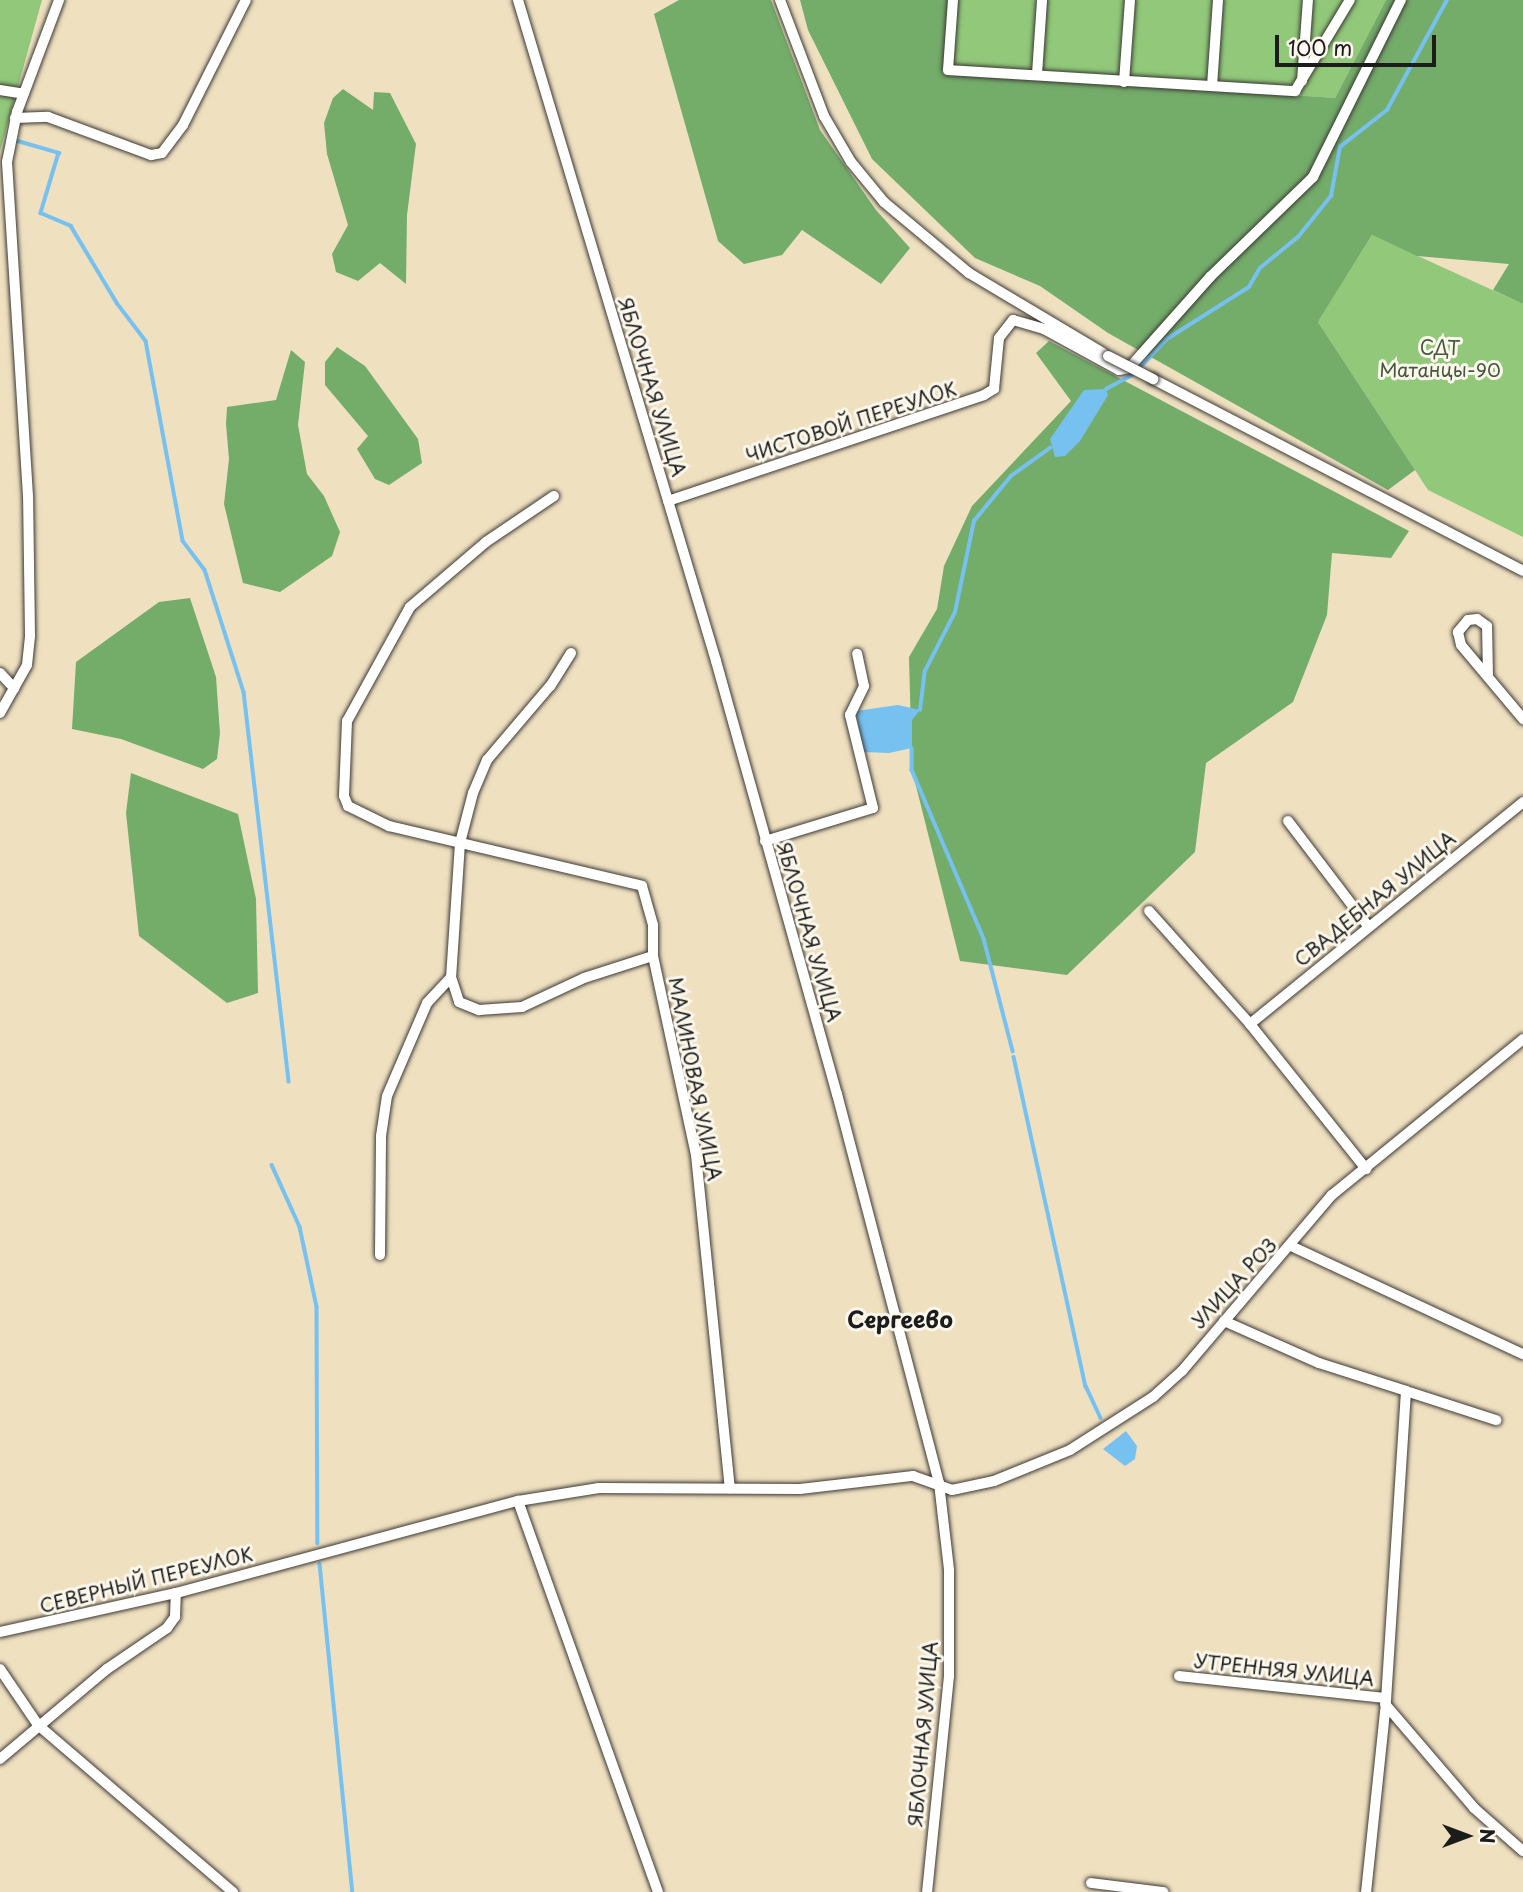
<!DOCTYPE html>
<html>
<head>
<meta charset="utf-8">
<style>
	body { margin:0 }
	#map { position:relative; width:1523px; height:1892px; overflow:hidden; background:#efe0c0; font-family:"Playpen Sans",sans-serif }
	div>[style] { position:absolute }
	.green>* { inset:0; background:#91c87a }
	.forest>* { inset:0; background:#74ac6a }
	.water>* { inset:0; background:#77c1f0 }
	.stream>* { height:3.5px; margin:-1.75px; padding:0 1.75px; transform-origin:1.75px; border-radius:1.75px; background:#77c1f0 }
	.roads { filter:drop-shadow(0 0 2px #3c3935) drop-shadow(0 0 2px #3c3935) }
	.minor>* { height:10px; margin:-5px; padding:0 5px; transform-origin:5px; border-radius:5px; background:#fff }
	.bridges { filter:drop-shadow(0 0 2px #3c3935) drop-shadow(0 0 2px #3c3935) }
	.minor-bridge>* { height:10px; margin:-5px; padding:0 5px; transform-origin:5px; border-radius:5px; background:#fff }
	span { translate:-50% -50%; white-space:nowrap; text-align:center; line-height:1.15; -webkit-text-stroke:6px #fbf7ec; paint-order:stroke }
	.park-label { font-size:19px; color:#45583d }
	.street-label { font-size:19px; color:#1c1c1c }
	.quarter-label { font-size:23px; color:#1c1c1c; font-weight:700 }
	.north { position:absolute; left:1432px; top:1801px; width:70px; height:70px; -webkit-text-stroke:5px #fbf7ec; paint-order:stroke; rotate:90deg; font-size:19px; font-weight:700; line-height:28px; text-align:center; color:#1c1c1c }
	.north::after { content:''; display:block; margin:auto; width:24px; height:32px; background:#1c1c1c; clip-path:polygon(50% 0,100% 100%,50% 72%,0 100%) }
	.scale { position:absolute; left:1275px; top:35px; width:161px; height:32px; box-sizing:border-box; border:4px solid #1c1c1c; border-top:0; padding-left:9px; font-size:21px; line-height:24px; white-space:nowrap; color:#1c1c1c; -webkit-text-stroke:5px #fbf7ec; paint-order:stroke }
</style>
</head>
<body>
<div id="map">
	<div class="green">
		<i style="clip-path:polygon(0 0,42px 0,0 151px)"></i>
		<i style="clip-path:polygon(950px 0,1386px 0,1335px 98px,943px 71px)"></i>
		<i style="clip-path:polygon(1372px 235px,1523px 304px,1523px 537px,1428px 490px,1318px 322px)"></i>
	</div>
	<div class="forest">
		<i style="clip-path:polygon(679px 0,771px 0,820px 130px,876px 210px,910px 248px,881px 284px,802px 230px,782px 255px,744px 264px,718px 241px,654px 14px)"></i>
		<i style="clip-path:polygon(800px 0,950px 0,943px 71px,1335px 98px,1386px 0,1523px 0,1523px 304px,1493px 290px,1509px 264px,1417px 256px,1372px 235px,1318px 322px,1415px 470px,1388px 490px,1108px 333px,1040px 286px,975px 258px,872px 159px,808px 30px)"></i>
		<i style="clip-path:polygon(343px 89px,373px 110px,374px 92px,390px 93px,416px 144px,407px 215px,406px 284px,380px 263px,358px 281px,336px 272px,332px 254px,348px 225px,327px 154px,324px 123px,333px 98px)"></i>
		<i style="clip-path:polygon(1049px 341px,1409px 531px,1391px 558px,1332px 553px,1327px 615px,1293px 702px,1206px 763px,1195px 852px,1067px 975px,960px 961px,912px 770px,909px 657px,937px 609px,944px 566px,972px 506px,1071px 401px,1036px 353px)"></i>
		<i style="clip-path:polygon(337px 347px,365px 366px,418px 439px,422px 463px,389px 485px,375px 479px,357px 449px,368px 436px,325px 385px,325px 362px)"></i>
		<i style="clip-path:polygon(291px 350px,305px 362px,298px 425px,307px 474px,324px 496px,340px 532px,332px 556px,280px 592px,243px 583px,224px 504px,229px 459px,226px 424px,227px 407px,276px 400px)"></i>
		<i style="clip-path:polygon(190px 598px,216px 677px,220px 733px,217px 759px,203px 769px,121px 739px,72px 729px,76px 662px,159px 602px)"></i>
		<i style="clip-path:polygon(131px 773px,238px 814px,256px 899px,258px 993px,227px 1003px,139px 936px,126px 813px)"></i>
	</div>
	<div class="water">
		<i style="clip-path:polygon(1106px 389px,1108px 395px,1080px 441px,1065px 456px,1055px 457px,1050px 439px,1084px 390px)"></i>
		<i style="clip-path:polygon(898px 705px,920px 710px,912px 720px,912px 748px,889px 753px,863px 752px,856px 711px)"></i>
		<i style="clip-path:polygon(1126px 1431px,1137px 1446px,1135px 1459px,1125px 1466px,1103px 1449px)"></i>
	</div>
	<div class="stream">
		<i style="left:18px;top:141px;width:43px;rotate:16.3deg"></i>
		<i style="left:59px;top:153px;width:63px;rotate:106.7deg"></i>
		<i style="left:41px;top:213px;width:33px;rotate:23deg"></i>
		<i style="left:71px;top:226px;width:90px;rotate:59.1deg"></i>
		<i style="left:117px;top:303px;width:48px;rotate:52.7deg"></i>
		<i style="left:146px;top:341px;width:203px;rotate:79.5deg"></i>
		<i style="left:183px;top:541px;width:36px;rotate:53deg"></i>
		<i style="left:205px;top:570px;width:128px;rotate:72.3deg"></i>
		<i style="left:244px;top:692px;width:392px;rotate:83.4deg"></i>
		<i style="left:1106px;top:389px;width:32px;rotate:-28deg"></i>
		<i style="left:1134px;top:374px;width:48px;rotate:-46.7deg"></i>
		<i style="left:1167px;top:339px;width:97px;rotate:-32.4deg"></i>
		<i style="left:1249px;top:287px;width:22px;rotate:-60deg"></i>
		<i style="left:1260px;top:268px;width:49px;rotate:-39.2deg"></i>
		<i style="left:1298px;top:237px;width:53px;rotate:-51.2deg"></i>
		<i style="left:1331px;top:196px;width:50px;rotate:-79.6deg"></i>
		<i style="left:1340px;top:147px;width:60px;rotate:-38.2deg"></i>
		<i style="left:1387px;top:110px;width:125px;rotate:-61.4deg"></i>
		<i style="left:920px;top:710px;width:39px;rotate:-83deg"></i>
		<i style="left:925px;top:671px;width:66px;rotate:-63deg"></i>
		<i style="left:955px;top:612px;width:93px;rotate:-78.2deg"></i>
		<i style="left:974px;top:521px;width:58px;rotate:-50.6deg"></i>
		<i style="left:1011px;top:476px;width:48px;rotate:-35.7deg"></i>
		<i style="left:912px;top:748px;width:22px;rotate:90deg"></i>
		<i style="left:912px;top:770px;width:184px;rotate:66.9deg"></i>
		<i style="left:984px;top:939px;width:116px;rotate:75.5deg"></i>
		<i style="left:1014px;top:1057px;width:337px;rotate:77.7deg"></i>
		<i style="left:1086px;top:1386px;width:35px;rotate:65deg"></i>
		<i style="left:272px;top:1165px;width:68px;rotate:65.7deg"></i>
		<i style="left:300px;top:1227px;width:82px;rotate:78deg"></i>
		<i style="left:317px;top:1307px;width:236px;rotate:89.8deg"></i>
		<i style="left:320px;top:1564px;width:330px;rotate:84.3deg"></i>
	</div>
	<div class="roads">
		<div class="minor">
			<i style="left:518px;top:0;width:690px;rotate:73.32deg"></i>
			<i style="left:716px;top:661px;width:450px;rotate:74.4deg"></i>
			<i style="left:837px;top:1094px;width:402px;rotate:75.3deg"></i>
			<i style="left:939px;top:1483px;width:88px;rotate:83.4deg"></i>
			<i style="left:949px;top:1570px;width:106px;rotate:90deg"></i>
			<i style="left:949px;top:1676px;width:217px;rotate:95.8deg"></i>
			<i style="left:780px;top:0;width:124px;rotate:69.2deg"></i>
			<i style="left:824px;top:116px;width:53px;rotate:59.6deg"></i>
			<i style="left:851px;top:162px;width:52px;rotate:50.5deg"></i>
			<i style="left:884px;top:202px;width:111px;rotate:39.9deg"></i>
			<i style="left:969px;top:273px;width:156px;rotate:30.8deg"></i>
			<i style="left:953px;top:0;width:70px;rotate:94.1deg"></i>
			<i style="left:948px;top:70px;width:348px;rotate:3.5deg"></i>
			<i style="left:1295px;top:91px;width:106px;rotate:-58.9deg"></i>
			<i style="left:1037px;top:74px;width:74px;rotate:-86.1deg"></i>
			<i style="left:1302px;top:81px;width:81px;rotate:-85.8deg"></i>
			<i style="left:1124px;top:82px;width:82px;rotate:-85.8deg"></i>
			<i style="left:1212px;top:86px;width:86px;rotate:-86deg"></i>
			<i style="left:0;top:90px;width:24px;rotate:9deg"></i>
			<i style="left:15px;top:118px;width:33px;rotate:-2deg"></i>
			<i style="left:48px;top:117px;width:110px;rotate:20.3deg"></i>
			<i style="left:151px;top:155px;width:11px;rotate:-10deg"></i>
			<i style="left:162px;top:153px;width:35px;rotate:-53deg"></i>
			<i style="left:183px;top:125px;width:140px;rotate:-63.3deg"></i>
			<i style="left:1153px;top:379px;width:417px;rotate:27.4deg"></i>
			<i style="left:554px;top:496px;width:82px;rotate:145.9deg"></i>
			<i style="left:486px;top:542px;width:100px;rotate:139.5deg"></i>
			<i style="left:410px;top:607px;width:130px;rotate:118.9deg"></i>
			<i style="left:347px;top:721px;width:75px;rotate:92.3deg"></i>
			<i style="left:344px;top:796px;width:11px;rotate:68deg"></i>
			<i style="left:348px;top:806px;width:46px;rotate:26deg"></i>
			<i style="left:389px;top:826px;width:260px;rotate:13.3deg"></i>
			<i style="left:642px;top:886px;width:41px;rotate:74.2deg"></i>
			<i style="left:653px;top:925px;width:31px;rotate:90deg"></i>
			<i style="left:653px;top:956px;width:204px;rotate:77.8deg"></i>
			<i style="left:696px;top:1155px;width:335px;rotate:84.2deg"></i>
			<i style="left:668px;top:501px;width:333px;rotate:-18.5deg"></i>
			<i style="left:984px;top:395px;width:12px;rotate:-31deg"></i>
			<i style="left:994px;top:389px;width:51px;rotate:-84.4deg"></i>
			<i style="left:999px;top:338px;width:23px;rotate:-52deg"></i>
			<i style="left:1013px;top:320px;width:32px;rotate:16deg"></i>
			<i style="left:1044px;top:329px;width:85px;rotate:28.7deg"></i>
			<i style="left:1119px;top:370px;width:10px;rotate:-11deg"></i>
			<i style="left:1129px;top:368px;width:123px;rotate:-48.3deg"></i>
			<i style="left:1211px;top:276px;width:142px;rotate:-44.1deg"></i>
			<i style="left:1313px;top:177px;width:198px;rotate:-63.6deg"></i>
			<i style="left:571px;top:653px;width:39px;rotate:122deg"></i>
			<i style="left:550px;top:686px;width:97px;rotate:130.4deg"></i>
			<i style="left:487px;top:760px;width:36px;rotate:113deg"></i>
			<i style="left:473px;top:793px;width:52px;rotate:104.6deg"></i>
			<i style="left:460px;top:843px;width:134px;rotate:93.8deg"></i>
			<i style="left:451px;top:977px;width:26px;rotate:72deg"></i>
			<i style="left:459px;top:1002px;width:22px;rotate:22deg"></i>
			<i style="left:479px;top:1010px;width:43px;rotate:-4deg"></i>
			<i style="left:522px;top:1007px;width:68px;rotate:-25.1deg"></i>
			<i style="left:584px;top:978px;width:72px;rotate:-17.7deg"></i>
			<i style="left:0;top:673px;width:21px;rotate:47deg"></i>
			<i style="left:1488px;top:676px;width:50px;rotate:-91.1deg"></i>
			<i style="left:1487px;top:626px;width:12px;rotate:-145deg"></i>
			<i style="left:1477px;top:619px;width:9px;rotate:174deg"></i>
			<i style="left:1468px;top:620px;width:16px;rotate:130deg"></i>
			<i style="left:1458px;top:632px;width:13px;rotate:77deg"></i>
			<i style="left:1461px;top:645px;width:97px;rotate:50deg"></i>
			<i style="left:0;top:713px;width:55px;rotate:-60.6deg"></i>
			<i style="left:27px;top:665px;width:30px;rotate:-84deg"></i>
			<i style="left:30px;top:635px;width:139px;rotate:-90.8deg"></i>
			<i style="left:28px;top:496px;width:335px;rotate:-93.6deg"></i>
			<i style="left:7px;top:162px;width:51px;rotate:-78.7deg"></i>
			<i style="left:17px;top:112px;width:120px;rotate:-69.4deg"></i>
			<i style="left:1288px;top:821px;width:132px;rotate:52.7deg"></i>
			<i style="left:765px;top:841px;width:113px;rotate:-17deg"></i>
			<i style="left:873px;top:808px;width:96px;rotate:-103.9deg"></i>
			<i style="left:850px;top:715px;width:32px;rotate:-64deg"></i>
			<i style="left:864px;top:686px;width:33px;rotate:-102deg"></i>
			<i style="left:1149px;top:911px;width:152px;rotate:48.2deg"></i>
			<i style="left:1250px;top:1024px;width:186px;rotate:51.3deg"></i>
			<i style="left:1250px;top:1024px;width:352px;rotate:-39.1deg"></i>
			<i style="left:1291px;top:1246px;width:256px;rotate:25deg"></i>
			<i style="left:380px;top:1255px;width:119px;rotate:-89.5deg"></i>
			<i style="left:381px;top:1136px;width:40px;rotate:-81.5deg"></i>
			<i style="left:387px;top:1096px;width:101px;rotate:-66.7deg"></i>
			<i style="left:427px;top:1003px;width:35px;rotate:-47deg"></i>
			<i style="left:1224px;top:1321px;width:104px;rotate:23.9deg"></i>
			<i style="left:1319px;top:1363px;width:91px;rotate:17.8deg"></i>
			<i style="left:1406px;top:1391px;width:322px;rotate:93.7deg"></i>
			<i style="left:1385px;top:1712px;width:181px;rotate:96deg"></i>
			<i style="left:1406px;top:1391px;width:95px;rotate:17.9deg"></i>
			<i style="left:518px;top:1501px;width:415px;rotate:70.3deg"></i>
			<i style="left:0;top:1632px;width:180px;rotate:-12.5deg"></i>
			<i style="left:176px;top:1593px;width:354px;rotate:-15.1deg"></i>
			<i style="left:518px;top:1501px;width:82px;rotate:-9.1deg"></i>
			<i style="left:599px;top:1488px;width:201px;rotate:0.3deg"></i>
			<i style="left:800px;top:1489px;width:114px;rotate:-6.6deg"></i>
			<i style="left:913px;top:1476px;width:41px;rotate:19.7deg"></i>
			<i style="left:952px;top:1490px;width:43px;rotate:-12.1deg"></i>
			<i style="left:994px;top:1481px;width:82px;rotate:-22.2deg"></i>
			<i style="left:1070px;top:1450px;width:98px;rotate:-32.6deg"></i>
			<i style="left:1153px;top:1397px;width:39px;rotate:-42deg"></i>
			<i style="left:1182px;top:1371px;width:231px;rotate:-49.6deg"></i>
			<i style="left:1332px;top:1195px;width:247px;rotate:-39.2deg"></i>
			<i style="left:0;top:1669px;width:68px;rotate:55.8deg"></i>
			<i style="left:38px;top:1725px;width:257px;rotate:40.6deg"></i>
			<i style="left:1179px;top:1676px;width:207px;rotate:6.1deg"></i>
			<i style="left:1385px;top:1704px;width:137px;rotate:49.4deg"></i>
			<i style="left:1474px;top:1808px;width:65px;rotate:41.3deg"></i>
			<i style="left:0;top:1759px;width:140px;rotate:-40.1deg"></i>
			<i style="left:107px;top:1669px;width:73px;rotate:-34.3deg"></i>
			<i style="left:167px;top:1628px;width:14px;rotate:-54deg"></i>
			<i style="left:175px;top:1617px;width:24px;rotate:-88deg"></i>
			<i style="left:1091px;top:1883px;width:73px;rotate:7.1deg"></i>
		</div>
	</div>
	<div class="bridges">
		<div class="minor-bridge">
			<i style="left:1108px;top:356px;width:51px;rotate:27.1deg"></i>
		</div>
	</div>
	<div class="park-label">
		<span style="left:1440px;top:359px">СДТ<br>Матанцы-90</span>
	</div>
	<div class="street-label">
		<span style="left:652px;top:387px;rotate:73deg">ЯБЛОЧНАЯ УЛИЦА</span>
		<span style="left:851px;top:422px;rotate:-18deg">ЧИСТОВОЙ ПЕРЕУЛОК</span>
		<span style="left:1375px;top:899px;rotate:-39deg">СВАДЕБНАЯ УЛИЦА</span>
		<span style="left:809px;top:932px;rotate:74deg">ЯБЛОЧНАЯ УЛИЦА</span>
		<span style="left:695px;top:1079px;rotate:79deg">МАЛИНОВАЯ УЛИЦА</span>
		<span style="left:1234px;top:1283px;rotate:-47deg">УЛИЦА РОЗ</span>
		<span style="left:146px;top:1580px;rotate:-14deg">СЕВЕРНЫЙ ПЕРЕУЛОК</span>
		<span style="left:1284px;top:1670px;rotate:6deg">УТРЕННЯЯ УЛИЦА</span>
		<span style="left:923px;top:1734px;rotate:-85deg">ЯБЛОЧНАЯ УЛИЦА</span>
	</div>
	<div class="quarter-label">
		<span style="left:900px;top:1319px">Сергеево</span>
	</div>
	<div class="north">N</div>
	<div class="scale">100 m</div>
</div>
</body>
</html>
